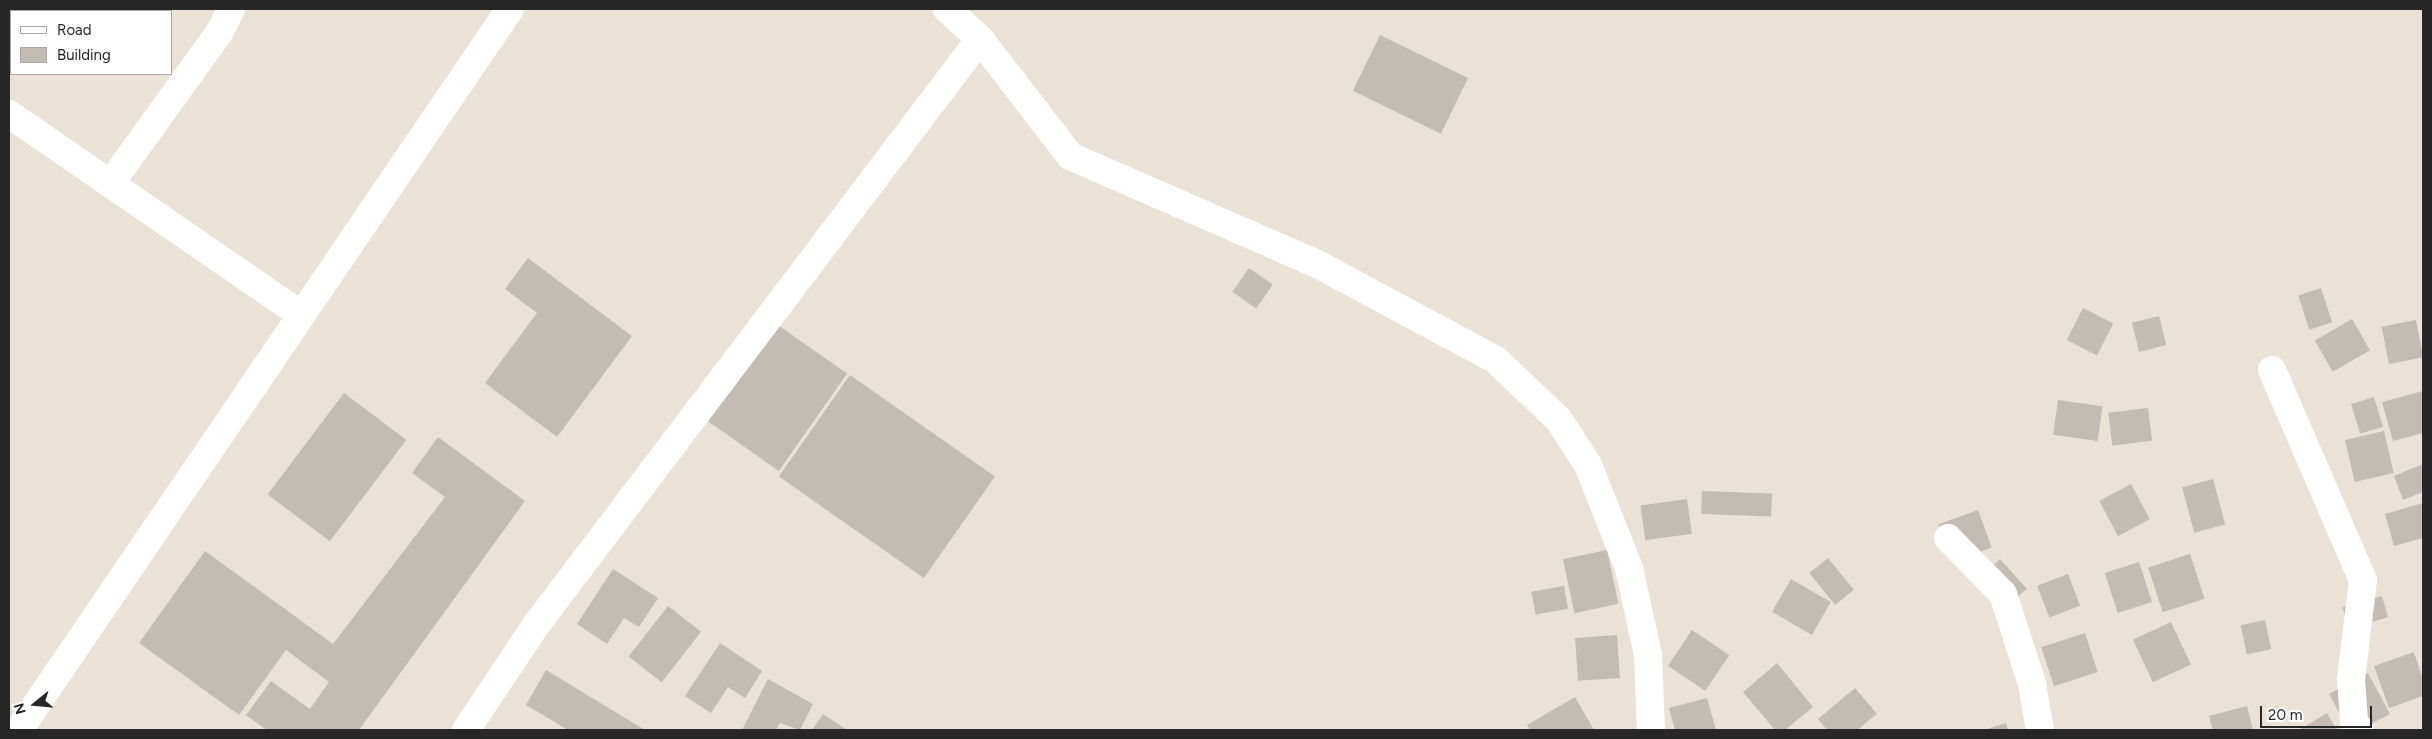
<!DOCTYPE html>
<html>
<head>
<meta charset="utf-8">
<style>
	body { margin:0 }
	#map { position:relative; width:2432px; height:739px; overflow:hidden; background:#ebe2d7; font-family:Figtree,sans-serif }
	div>[style] { position:absolute }
	.building>* { inset:0; background:#c2bcb4; transform-origin:0 0 }
	.minor>* { height:28px; margin:-14px; padding:0 14px; transform-origin:14px; border-radius:14px; background:#fff }
	span { translate:-50% -50%; white-space:nowrap; text-align:center; line-height:1.15; -webkit-text-stroke:4px #fff; paint-order:stroke }
	.frame { position:absolute; inset:0; border:10px solid #272727; pointer-events:none }
	.legend { position:absolute; left:10px; top:10px; width:162px; height:65px; box-sizing:border-box; background:#fff; border:1px solid #a9a9a9; margin:0; padding:6px 9px; list-style:none; font-size:15px; color:#272727 }
	.legend li { display:flex; align-items:center; gap:10px; height:25px }
	.legend b { width:25px; border:1px solid #a9a9a9 }
	.north { position:absolute; left:10px; top:679px; width:50px; height:50px; -webkit-text-stroke:4px #fff; paint-order:stroke; rotate:253deg; font-size:14px; font-weight:700; line-height:20px; text-align:center; color:#272727 }
	.north::after { content:''; display:block; margin:auto; width:18px; height:22px; background:#272727; clip-path:polygon(50% 0,100% 100%,50% 72%,0 100%) }
	.scale { position:absolute; left:2260px; top:706px; width:112px; height:22px; box-sizing:border-box; border:2px solid #272727; border-top:0; padding-left:6px; font-size:15px; line-height:18px; white-space:nowrap; color:#272727; -webkit-text-stroke:4px #fff; paint-order:stroke }
</style>
</head>
<body>
<div id="map">
	<div class="building">
		<i style="left:1380px;top:35px;width:98px;height:62px;rotate:26deg"></i>
		<i style="clip-path:polygon(528px 258px,632px 336px,557px 437px,485px 383px,537px 313px,505px 289px)"></i>
		<i style="left:1249px;top:268px;width:29px;height:29px;rotate:35deg"></i>
		<i style="left:2321px;top:288px;width:36px;height:24px;rotate:72deg"></i>
		<i style="left:2083px;top:308px;width:34px;height:36px;rotate:27deg"></i>
		<i style="left:2159px;top:316px;width:30px;height:28px;rotate:76deg"></i>
		<i style="left:2352px;top:319px;width:36px;height:43px;rotate:60deg"></i>
		<i style="left:2416px;top:320px;width:38px;height:35px;rotate:79deg"></i>
		<i style="left:775px;top:323px;width:88px;height:119px;rotate:35deg"></i>
		<i style="left:850px;top:375px;width:177px;height:124px;rotate:35deg"></i>
		<i style="clip-path:polygon(2423px 391px,2423px 433px,2393px 441px,2382px 402px)"></i>
		<i style="left:344px;top:393px;width:78px;height:127px;rotate:37deg"></i>
		<i style="left:2374px;top:397px;width:31px;height:24px;rotate:73deg"></i>
		<i style="left:2058px;top:400px;width:45px;height:35px;rotate:8deg"></i>
		<i style="left:2148px;top:408px;width:33px;height:40px;rotate:83deg"></i>
		<i style="left:2384px;top:431px;width:43px;height:40px;rotate:77deg"></i>
		<i style="clip-path:polygon(438px 437px,525px 501px,359px 730px,267px 730px,246px 715px,271px 681px,310px 709px,329px 682px,286px 650px,239px 715px,139px 643px,205px 551px,333px 644px,445px 497px,412px 473px)"></i>
		<i style="clip-path:polygon(2423px 464px,2423px 492px,2403px 500px,2394px 476px)"></i>
		<i style="left:2213px;top:479px;width:47px;height:32px;rotate:75deg"></i>
		<i style="left:2131px;top:484px;width:40px;height:36px;rotate:62deg"></i>
		<i style="left:1702px;top:491px;width:70px;height:23px;rotate:2deg"></i>
		<i style="left:1687px;top:499px;width:35px;height:47px;rotate:82deg"></i>
		<i style="clip-path:polygon(2423px 503px,2423px 538px,2394px 546px,2385px 514px)"></i>
		<i style="left:1978px;top:510px;width:40px;height:42px;rotate:70deg"></i>
		<i style="left:1607px;top:550px;width:55px;height:45px;rotate:78deg"></i>
		<i style="left:2190px;top:554px;width:47px;height:44px;rotate:72deg"></i>
		<i style="left:1828px;top:558px;width:41px;height:24px;rotate:51deg"></i>
		<i style="left:2000px;top:559px;width:40px;height:25px;rotate:48deg"></i>
		<i style="left:2139px;top:562px;width:42px;height:36px;rotate:72deg"></i>
		<i style="clip-path:polygon(613px 569px,658px 598px,639px 627px,624px 618px,607px 644px,577px 624px)"></i>
		<i style="left:2068px;top:574px;width:34px;height:33px;rotate:69deg"></i>
		<i style="left:1791px;top:579px;width:46px;height:38px;rotate:30deg"></i>
		<i style="left:1564px;top:586px;width:23px;height:33px;rotate:80deg"></i>
		<i style="left:2382px;top:596px;width:22px;height:41px;rotate:74deg"></i>
		<i style="left:668px;top:606px;width:42px;height:64px;rotate:38deg"></i>
		<i style="left:2265px;top:620px;width:30px;height:25px;rotate:78deg"></i>
		<i style="left:2171px;top:622px;width:47px;height:42px;rotate:65deg"></i>
		<i style="left:1692px;top:630px;width:45px;height:43px;rotate:34deg"></i>
		<i style="left:2085px;top:633px;width:41px;height:46px;rotate:72deg"></i>
		<i style="left:1617px;top:635px;width:43px;height:42px;rotate:86deg"></i>
		<i style="clip-path:polygon(720px 643px,762px 671px,745px 698px,728px 687px,711px 713px,685px 696px)"></i>
		<i style="clip-path:polygon(2414px 652px,2423px 679px,2423px 696px,2389px 708px,2374px 666px)"></i>
		<i style="clip-path:polygon(1777px 663px,1813px 707px,1785px 730px,1775px 730px,1743px 692px)"></i>
		<i style="clip-path:polygon(546px 670px,645px 730px,568px 730px,526px 705px)"></i>
		<i style="clip-path:polygon(2368px 673px,2390px 714px,2359px 730px,2349px 730px,2329px 694px)"></i>
		<i style="clip-path:polygon(768px 679px,813px 704px,800px 730px,780px 723px,776px 730px,742px 730px)"></i>
		<i style="clip-path:polygon(1855px 688px,1877px 714px,1857px 730px,1827px 730px,1818px 719px)"></i>
		<i style="clip-path:polygon(1575px 697px,1594px 730px,1530px 730px,1527px 725px)"></i>
		<i style="clip-path:polygon(1707px 698px,1716px 730px,1675px 730px,1669px 708px)"></i>
		<i style="clip-path:polygon(2247px 706px,2253px 730px,2213px 730px,2209px 716px)"></i>
		<i style="clip-path:polygon(2327px 713px,2337px 730px,2299px 730px)"></i>
		<i style="clip-path:polygon(823px 714px,847px 730px,812px 730px)"></i>
		<i style="clip-path:polygon(2006px 723px,2008px 730px,1984px 730px)"></i>
	</div>
	<div class="minor">
		<i style="left:947px;top:9px;width:45px;rotate:42.3deg"></i>
		<i style="left:980px;top:39px;width:148px;rotate:52.4deg"></i>
		<i style="left:1070px;top:156px;width:272px;rotate:23.6deg"></i>
		<i style="left:1319px;top:265px;width:201px;rotate:28.2deg"></i>
		<i style="left:1496px;top:360px;width:87px;rotate:43.6deg"></i>
		<i style="left:1559px;top:420px;width:54px;rotate:57.2deg"></i>
		<i style="left:1588px;top:465px;width:111px;rotate:68.3deg"></i>
		<i style="left:1629px;top:568px;width:89px;rotate:77.7deg"></i>
		<i style="left:1648px;top:655px;width:75px;rotate:87.7deg"></i>
		<i style="left:9px;top:114px;width:353px;rotate:34.5deg"></i>
		<i style="left:110px;top:184px;width:186px;rotate:-54.2deg"></i>
		<i style="left:219px;top:33px;width:27px;rotate:-63deg"></i>
		<i style="left:2272px;top:370px;width:229px;rotate:66.6deg"></i>
		<i style="left:2363px;top:580px;width:100px;rotate:96.9deg"></i>
		<i style="left:2351px;top:679px;width:42px;rotate:85.9deg"></i>
		<i style="left:2354px;top:721px;width:11px;rotate:56deg"></i>
		<i style="left:1948px;top:538px;width:78px;rotate:45.5deg"></i>
		<i style="left:2003px;top:594px;width:95px;rotate:72.1deg"></i>
		<i style="left:2032px;top:684px;width:47px;rotate:80.1deg"></i>
		<i style="left:19px;top:730px;width:872px;rotate:-55.75deg"></i>
		<i style="left:466px;top:730px;width:126px;rotate:-56.3deg"></i>
		<i style="left:536px;top:625px;width:735px;rotate:-52.85deg"></i>
	</div>
	<div class="frame"></div>
	<ul class="legend">
	<li><b style="height:6px;background:#fff"></b>Road</li>
	<li><b style="height:14px;background:#c2bcb4"></b>Building</li>
	</ul>
	<div class="north">N</div>
	<div class="scale">20 m</div>
</div>
</body>
</html>
